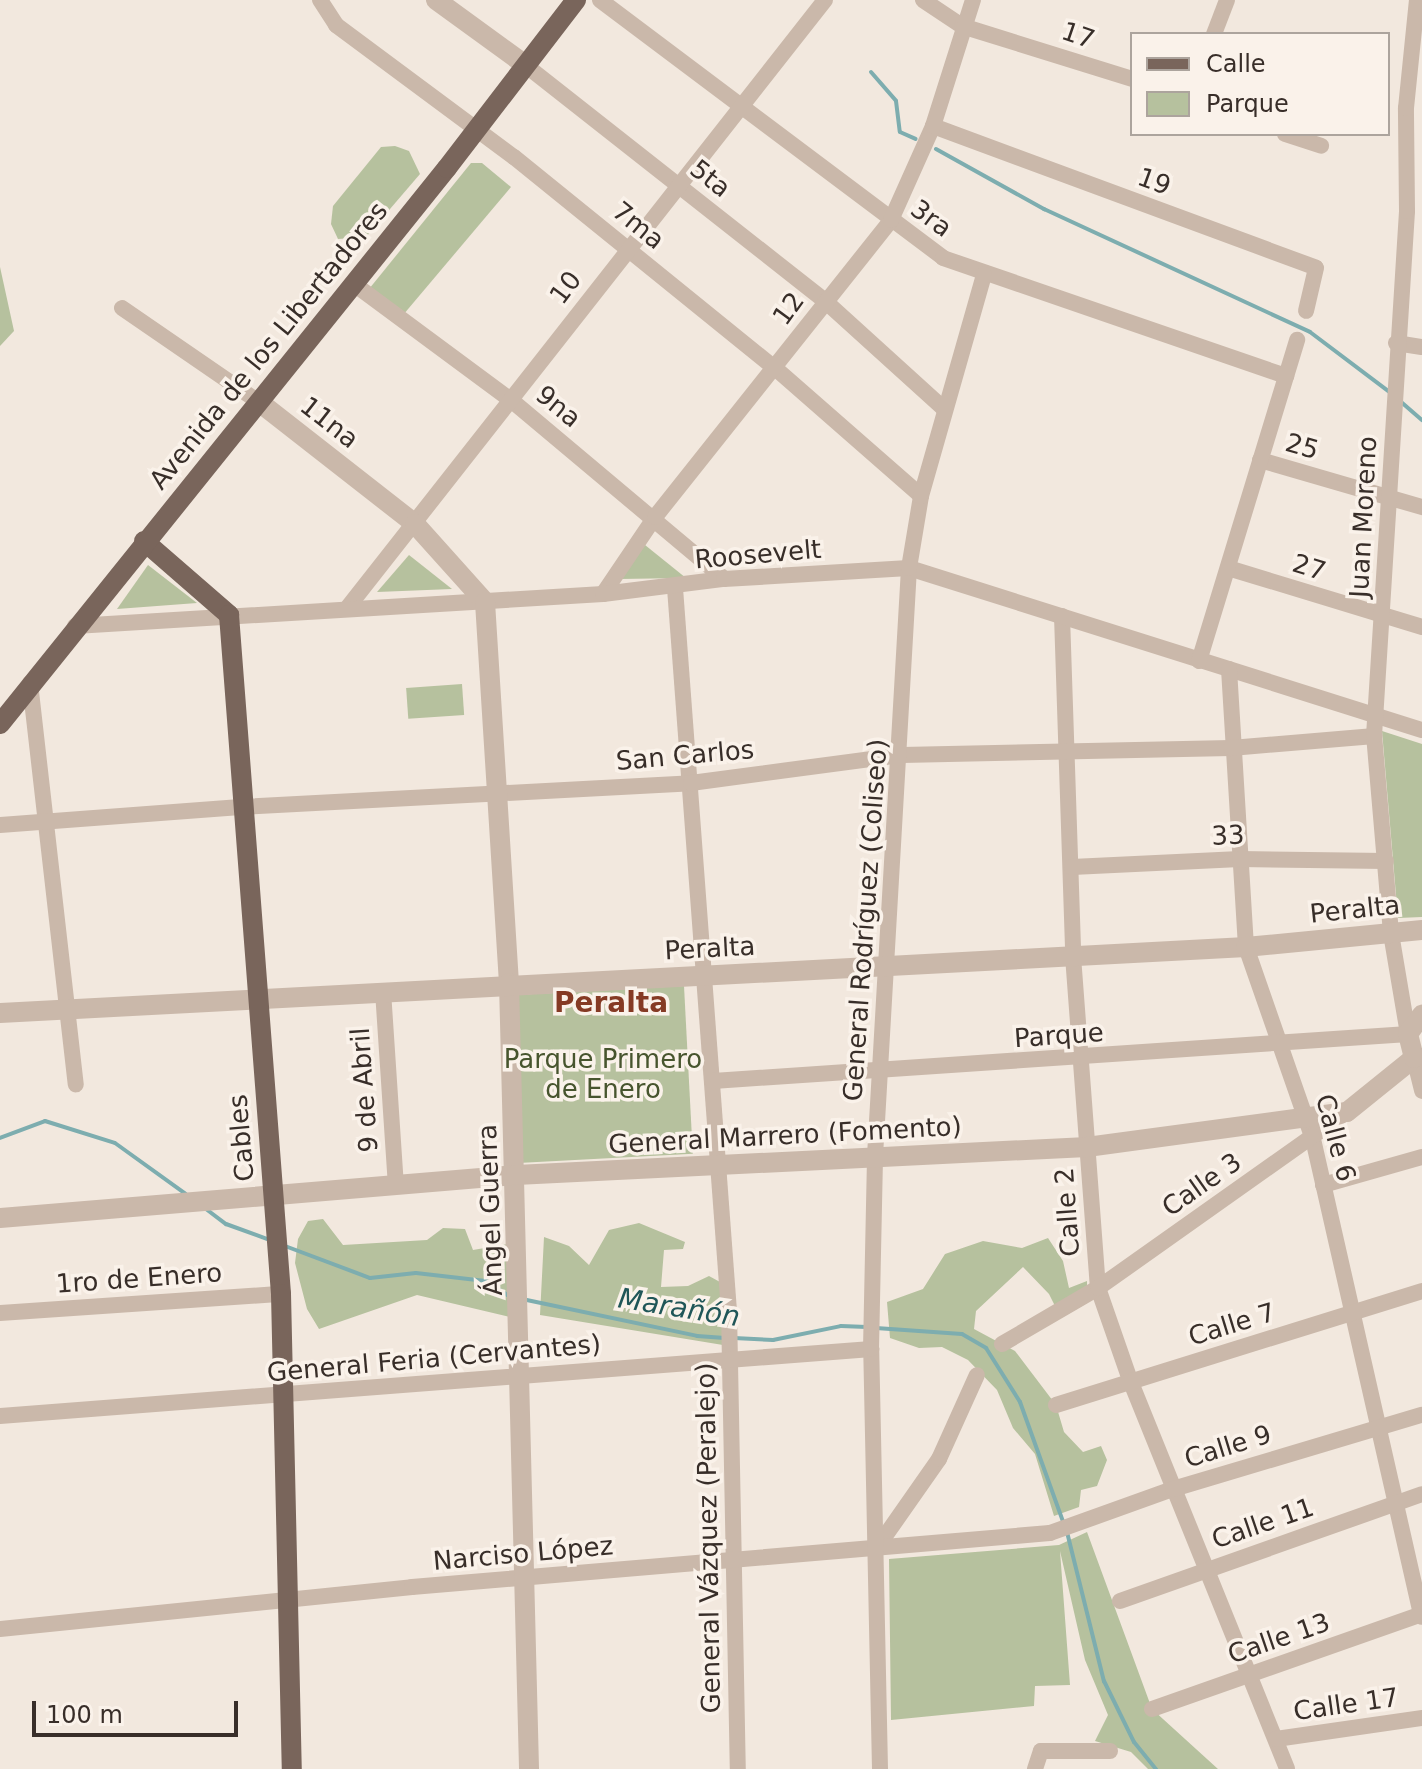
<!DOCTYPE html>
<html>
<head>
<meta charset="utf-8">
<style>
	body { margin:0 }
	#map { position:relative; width:1422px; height:1769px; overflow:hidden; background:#f2e8de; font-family:"DejaVu Sans",sans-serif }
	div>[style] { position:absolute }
	.green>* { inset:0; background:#b6c19e; transform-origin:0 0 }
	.stream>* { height:4px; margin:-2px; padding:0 2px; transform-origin:2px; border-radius:2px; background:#7dadaf }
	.minor>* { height:16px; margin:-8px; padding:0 8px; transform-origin:8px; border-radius:8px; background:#cab8aa }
	.tertiary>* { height:20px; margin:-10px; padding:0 10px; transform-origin:10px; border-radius:10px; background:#cab8aa }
	.primary>* { height:20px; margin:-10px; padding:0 10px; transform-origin:10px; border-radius:10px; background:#79655b }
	span { translate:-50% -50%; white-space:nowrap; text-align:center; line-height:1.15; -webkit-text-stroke:7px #faf2ea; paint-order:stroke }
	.street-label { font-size:26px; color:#382e29 }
	.park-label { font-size:26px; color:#47552e }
	.neighbourhood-label { font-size:28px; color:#853a24; font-weight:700 }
	.water-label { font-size:28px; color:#205658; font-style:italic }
	.legend { position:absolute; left:1130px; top:32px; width:260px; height:104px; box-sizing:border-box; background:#faf2ea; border:2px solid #aca49d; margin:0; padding:10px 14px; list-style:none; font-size:24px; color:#382e29 }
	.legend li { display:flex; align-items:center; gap:16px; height:40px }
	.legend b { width:40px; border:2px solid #aca49d }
	.scale { position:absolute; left:32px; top:1701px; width:206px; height:36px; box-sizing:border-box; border:4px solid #382e29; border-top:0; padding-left:10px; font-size:24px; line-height:28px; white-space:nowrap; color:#382e29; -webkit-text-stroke:6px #faf2ea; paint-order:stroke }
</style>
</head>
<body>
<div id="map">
	<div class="green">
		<i style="clip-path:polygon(395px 146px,409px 151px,420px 174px,366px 237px,338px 239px,331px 224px,333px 206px,381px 147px)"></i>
		<i style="clip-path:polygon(471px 163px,482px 163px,511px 187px,398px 321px,365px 294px)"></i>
		<i style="clip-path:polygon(0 267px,14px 331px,0 346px)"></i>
		<i style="clip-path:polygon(645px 545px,686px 578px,619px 579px)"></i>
		<i style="clip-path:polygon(409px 555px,452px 589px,377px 592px)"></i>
		<i style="clip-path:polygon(148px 565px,197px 603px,117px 609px)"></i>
		<i style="left:462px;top:684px;width:31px;height:56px;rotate:86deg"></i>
		<i style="clip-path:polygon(1382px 731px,1422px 744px,1422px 917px,1398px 918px)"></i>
		<i style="left:684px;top:986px;width:168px;height:170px;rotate:87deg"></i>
		<i style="clip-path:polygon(323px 1219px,343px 1245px,427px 1240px,443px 1228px,465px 1229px,473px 1250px,508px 1244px,514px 1318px,417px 1295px,319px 1329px,307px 1309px,295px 1263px,298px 1239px,308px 1221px)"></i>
		<i style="clip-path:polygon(639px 1223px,685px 1242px,683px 1249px,664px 1250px,661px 1287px,688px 1286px,709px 1276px,720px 1282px,723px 1345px,540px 1315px,544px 1237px,569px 1246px,589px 1265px,609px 1230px)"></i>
		<i style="clip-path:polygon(1048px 1238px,1063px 1261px,1069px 1288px,1087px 1281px,1087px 1303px,1061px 1318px,1049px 1294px,1023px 1267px,976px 1311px,974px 1329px,1015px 1351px,1056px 1405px,1064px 1432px,1083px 1452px,1101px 1446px,1107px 1460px,1097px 1486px,1081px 1490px,1079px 1507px,1054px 1516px,1035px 1454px,1013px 1428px,997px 1390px,968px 1360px,942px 1347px,919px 1348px,890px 1338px,887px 1302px,923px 1289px,945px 1254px,983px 1241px,1022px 1248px)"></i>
		<i style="clip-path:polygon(1087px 1532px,1152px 1709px,1218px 1769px,1148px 1769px,1131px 1752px,1095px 1741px,1108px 1715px,1085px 1660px,1060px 1551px,1070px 1685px,1035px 1686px,1034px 1706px,891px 1720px,889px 1559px,1059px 1545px)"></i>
	</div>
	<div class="stream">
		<i style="left:871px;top:72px;width:38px;rotate:49deg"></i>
		<i style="left:896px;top:101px;width:31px;rotate:83deg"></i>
		<i style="left:900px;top:132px;width:17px;rotate:24deg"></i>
		<i style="left:936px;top:149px;width:124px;rotate:29.1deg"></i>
		<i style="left:1044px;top:209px;width:293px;rotate:24.8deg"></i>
		<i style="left:1310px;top:332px;width:101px;rotate:37deg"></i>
		<i style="left:1400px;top:401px;width:29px;rotate:41deg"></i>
		<i style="left:0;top:1138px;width:48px;rotate:-20.7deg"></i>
		<i style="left:45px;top:1121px;width:73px;rotate:17.4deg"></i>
		<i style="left:115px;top:1143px;width:87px;rotate:35.7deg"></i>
		<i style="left:206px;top:1209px;width:25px;rotate:37deg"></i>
		<i style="left:226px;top:1224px;width:47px;rotate:20deg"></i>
		<i style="left:285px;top:1246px;width:91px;rotate:20.6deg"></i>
		<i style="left:370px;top:1278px;width:46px;rotate:-6.2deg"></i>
		<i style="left:416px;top:1273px;width:70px;rotate:6.5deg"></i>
		<i style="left:486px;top:1281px;width:27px;rotate:33deg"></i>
		<i style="left:522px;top:1299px;width:179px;rotate:11.9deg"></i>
		<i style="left:697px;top:1336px;width:28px;rotate:4deg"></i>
		<i style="left:876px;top:1328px;width:86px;rotate:4deg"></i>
		<i style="left:962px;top:1334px;width:28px;rotate:30deg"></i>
		<i style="left:986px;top:1348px;width:64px;rotate:57.8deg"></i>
		<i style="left:1020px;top:1402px;width:130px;rotate:70.2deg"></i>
		<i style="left:734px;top:1338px;width:39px;rotate:3deg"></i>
		<i style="left:773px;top:1340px;width:69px;rotate:-11.6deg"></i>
		<i style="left:841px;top:1326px;width:26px;rotate:2deg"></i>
		<i style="left:1067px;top:1532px;width:154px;rotate:76.1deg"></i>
		<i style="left:1104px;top:1681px;width:68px;rotate:63.8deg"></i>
		<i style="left:1134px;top:1742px;width:35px;rotate:51deg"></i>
	</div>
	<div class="minor">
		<i style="left:320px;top:0;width:30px;rotate:57deg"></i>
		<i style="left:336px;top:25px;width:222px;rotate:36.6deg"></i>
		<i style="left:514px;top:157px;width:336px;rotate:39deg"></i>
		<i style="left:775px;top:368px;width:194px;rotate:41.2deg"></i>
		<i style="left:600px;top:0;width:429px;rotate:36.9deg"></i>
		<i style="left:943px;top:258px;width:363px;rotate:19deg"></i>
		<i style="left:923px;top:0;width:47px;rotate:33.7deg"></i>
		<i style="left:962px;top:26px;width:178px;rotate:17.3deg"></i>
		<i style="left:1214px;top:34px;width:36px;rotate:-69deg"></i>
		<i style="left:524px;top:64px;width:383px;rotate:38.2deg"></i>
		<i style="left:825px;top:301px;width:161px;rotate:42.2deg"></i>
		<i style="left:933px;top:126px;width:408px;rotate:20.3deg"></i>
		<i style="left:1316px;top:268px;width:44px;rotate:103.1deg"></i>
		<i style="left:1285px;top:134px;width:38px;rotate:18deg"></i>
		<i style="left:354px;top:284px;width:195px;rotate:36.5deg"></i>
		<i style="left:511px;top:400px;width:278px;rotate:40deg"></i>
		<i style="left:122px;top:308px;width:166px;rotate:34.5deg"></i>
		<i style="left:1396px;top:343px;width:26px;rotate:9deg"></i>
		<i style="left:1260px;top:460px;width:169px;rotate:16.2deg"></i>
		<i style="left:1228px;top:568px;width:203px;rotate:16.9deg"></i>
		<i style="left:675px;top:588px;width:725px;rotate:85.73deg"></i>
		<i style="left:729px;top:1311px;width:458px;rotate:88.9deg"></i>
		<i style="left:603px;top:594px;width:93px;rotate:-56deg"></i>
		<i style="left:655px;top:517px;width:379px;rotate:-51.5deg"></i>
		<i style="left:891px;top:220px;width:103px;rotate:-65.9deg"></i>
		<i style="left:933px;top:126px;width:132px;rotate:-72.4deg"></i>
		<i style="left:348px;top:607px;width:772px;rotate:-51.84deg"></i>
		<i style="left:1062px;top:616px;width:340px;rotate:88.1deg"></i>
		<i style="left:1073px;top:956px;width:333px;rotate:85.7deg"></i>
		<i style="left:1098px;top:1288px;width:97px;rotate:70.8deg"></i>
		<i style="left:1130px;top:1380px;width:419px;rotate:68deg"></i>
		<i style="left:75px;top:626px;width:529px;rotate:-3.47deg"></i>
		<i style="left:603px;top:594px;width:122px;rotate:-7.1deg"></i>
		<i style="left:724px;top:579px;width:185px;rotate:-3.4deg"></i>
		<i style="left:909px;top:568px;width:538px;rotate:17.53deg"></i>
		<i style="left:1199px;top:661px;width:336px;rotate:-73deg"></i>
		<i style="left:1229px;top:669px;width:279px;rotate:86.5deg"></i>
		<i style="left:1246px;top:947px;width:203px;rotate:70.8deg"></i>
		<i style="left:1313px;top:1139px;width:490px;rotate:77.2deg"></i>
		<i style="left:30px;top:683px;width:404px;rotate:83.5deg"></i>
		<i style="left:0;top:825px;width:241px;rotate:-4.3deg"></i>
		<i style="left:240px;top:807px;width:452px;rotate:-3deg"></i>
		<i style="left:691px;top:783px;width:213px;rotate:-7.6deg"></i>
		<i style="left:902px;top:755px;width:329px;rotate:-1.2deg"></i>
		<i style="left:1231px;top:748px;width:144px;rotate:-4.8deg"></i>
		<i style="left:1072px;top:867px;width:168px;rotate:-2.7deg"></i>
		<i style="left:1240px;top:859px;width:146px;rotate:0.8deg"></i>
		<i style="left:383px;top:991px;width:195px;rotate:86.2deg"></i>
		<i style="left:1422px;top:1056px;width:8px;rotate:166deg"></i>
		<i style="left:1414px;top:1058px;width:34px;rotate:76deg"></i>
		<i style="left:713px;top:1081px;width:697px;rotate:-3.87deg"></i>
		<i style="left:1408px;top:1034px;width:102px;rotate:-99.6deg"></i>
		<i style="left:1391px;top:933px;width:198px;rotate:-94.9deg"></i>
		<i style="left:1374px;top:736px;width:526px;rotate:-86.4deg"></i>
		<i style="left:1407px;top:211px;width:103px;rotate:-90.6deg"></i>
		<i style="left:1406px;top:108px;width:109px;rotate:-84.2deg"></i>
		<i style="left:1323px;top:1185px;width:103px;rotate:-15.8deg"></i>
		<i style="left:0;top:1313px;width:282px;rotate:-3.9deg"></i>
		<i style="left:1002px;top:1344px;width:111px;rotate:-30.3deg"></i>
		<i style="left:1098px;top:1288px;width:305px;rotate:-35.3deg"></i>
		<i style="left:1056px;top:1405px;width:383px;rotate:-17.3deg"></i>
		<i style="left:0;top:1416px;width:874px;rotate:-4.4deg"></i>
		<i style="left:876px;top:1549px;width:110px;rotate:-55deg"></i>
		<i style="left:939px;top:1459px;width:92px;rotate:-65.7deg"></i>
		<i style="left:1120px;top:1601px;width:320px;rotate:-19.5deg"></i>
		<i style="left:0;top:1629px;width:414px;rotate:-5.8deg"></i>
		<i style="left:412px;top:1587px;width:640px;rotate:-4.84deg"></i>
		<i style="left:1050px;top:1533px;width:131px;rotate:-19.7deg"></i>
		<i style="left:1173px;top:1489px;width:260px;rotate:-16.6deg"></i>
		<i style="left:1152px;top:1709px;width:286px;rotate:-19.4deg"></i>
		<i style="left:1276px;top:1739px;width:148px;rotate:-8.2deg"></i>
		<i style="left:880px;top:1769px;width:420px;rotate:-91.2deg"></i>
		<i style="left:871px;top:1349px;width:193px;rotate:-88.8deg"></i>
		<i style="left:875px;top:1156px;width:589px;rotate:-86.69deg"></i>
		<i style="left:909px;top:568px;width:73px;rotate:-80.5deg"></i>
		<i style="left:921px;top:496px;width:230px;rotate:-74.1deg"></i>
		<i style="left:1035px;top:1769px;width:19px;rotate:-72deg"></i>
		<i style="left:1041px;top:1751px;width:69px"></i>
	</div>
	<div class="tertiary">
		<i style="left:436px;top:0;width:109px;rotate:36deg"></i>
		<i style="left:259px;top:402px;width:198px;rotate:38deg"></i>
		<i style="left:415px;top:524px;width:105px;rotate:48.1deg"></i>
		<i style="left:485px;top:602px;width:382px;rotate:86.4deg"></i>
		<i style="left:509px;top:983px;width:786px;rotate:88.54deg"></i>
		<i style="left:0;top:1013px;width:1248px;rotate:-3.03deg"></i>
		<i style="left:1246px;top:947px;width:177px;rotate:-5.5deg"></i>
		<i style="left:0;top:1218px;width:518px;rotate:-4.76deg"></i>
		<i style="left:516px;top:1175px;width:572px;rotate:-2.81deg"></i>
		<i style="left:1087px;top:1147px;width:262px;rotate:-7.7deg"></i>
		<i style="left:1347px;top:1112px;width:86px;rotate:-38.9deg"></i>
		<i style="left:1414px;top:1058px;width:25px;rotate:-104deg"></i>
		<i style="left:1408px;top:1034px;width:24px;rotate:-54deg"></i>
	</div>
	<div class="primary">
		<i style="left:144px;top:541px;width:113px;rotate:41deg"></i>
		<i style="left:229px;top:615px;width:681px;rotate:85.62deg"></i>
		<i style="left:281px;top:1294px;width:475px;rotate:88.7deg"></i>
		<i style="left:0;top:724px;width:713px;rotate:-51.2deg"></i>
		<i style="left:447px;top:168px;width:212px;rotate:-52.5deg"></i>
	</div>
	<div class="street-label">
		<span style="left:1078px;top:36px;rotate:19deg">17</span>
		<span style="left:710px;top:179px;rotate:38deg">5ta</span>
		<span style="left:1154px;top:182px;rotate:20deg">19</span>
		<span style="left:931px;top:219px;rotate:36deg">3ra</span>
		<span style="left:638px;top:226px;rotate:39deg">7ma</span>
		<span style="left:566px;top:288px;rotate:-53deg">10</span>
		<span style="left:789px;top:309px;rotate:-54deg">12</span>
		<span style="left:269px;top:346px;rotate:-51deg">Avenida de los Libertadores</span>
		<span style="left:558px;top:407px;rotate:39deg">9na</span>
		<span style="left:329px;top:423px;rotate:38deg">11na</span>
		<span style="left:1302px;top:447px;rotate:16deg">25</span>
		<span style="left:1364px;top:517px;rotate:-87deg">Juan Moreno</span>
		<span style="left:758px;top:555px;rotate:-5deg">Roosevelt</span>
		<span style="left:1309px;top:568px;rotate:17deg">27</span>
		<span style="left:685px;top:756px;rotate:-5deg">San Carlos</span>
		<span style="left:1228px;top:836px;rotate:-2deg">33</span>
		<span style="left:1355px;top:910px;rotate:-6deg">Peralta</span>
		<span style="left:866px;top:920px;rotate:-86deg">General Rodríguez (Coliseo)</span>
		<span style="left:710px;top:949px;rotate:-3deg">Peralta</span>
		<span style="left:1059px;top:1036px;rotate:-4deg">Parque</span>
		<span style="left:365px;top:1090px;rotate:-94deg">9 de Abril</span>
		<span style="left:785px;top:1136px;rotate:-3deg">General Marrero (Fomento)</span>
		<span style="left:242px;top:1138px;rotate:-95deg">Cables</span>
		<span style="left:1335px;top:1138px;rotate:75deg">Calle 6</span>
		<span style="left:1202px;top:1185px;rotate:-35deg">Calle 3</span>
		<span style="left:491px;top:1210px;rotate:-92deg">Ángel Guerra</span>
		<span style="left:1068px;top:1212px;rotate:-94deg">Calle 2</span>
		<span style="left:139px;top:1279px;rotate:-4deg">1ro de Enero</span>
		<span style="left:1232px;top:1325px;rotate:-17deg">Calle 7</span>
		<span style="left:434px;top:1359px;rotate:-5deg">General Feria (Cervantes)</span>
		<span style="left:1228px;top:1447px;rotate:-17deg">Calle 9</span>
		<span style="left:1263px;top:1524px;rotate:-19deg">Calle 11</span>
		<span style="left:709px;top:1538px;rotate:-91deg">General Vázquez (Peralejo)</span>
		<span style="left:523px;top:1554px;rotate:-5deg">Narciso López</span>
		<span style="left:1279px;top:1639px;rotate:-19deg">Calle 13</span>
		<span style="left:1346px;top:1705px;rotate:-8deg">Calle 17</span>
	</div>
	<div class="park-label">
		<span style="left:603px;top:1075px">Parque Primero<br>de Enero</span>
	</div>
	<div class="neighbourhood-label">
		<span style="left:611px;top:1003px">Peralta</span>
	</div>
	<div class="water-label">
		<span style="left:679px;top:1308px;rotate:9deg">Marañón</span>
	</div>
	<ul class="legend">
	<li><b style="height:10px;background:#79655b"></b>Calle</li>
	<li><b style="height:22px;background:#b6c19e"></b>Parque</li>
	</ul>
	<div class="scale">100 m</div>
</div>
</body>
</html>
